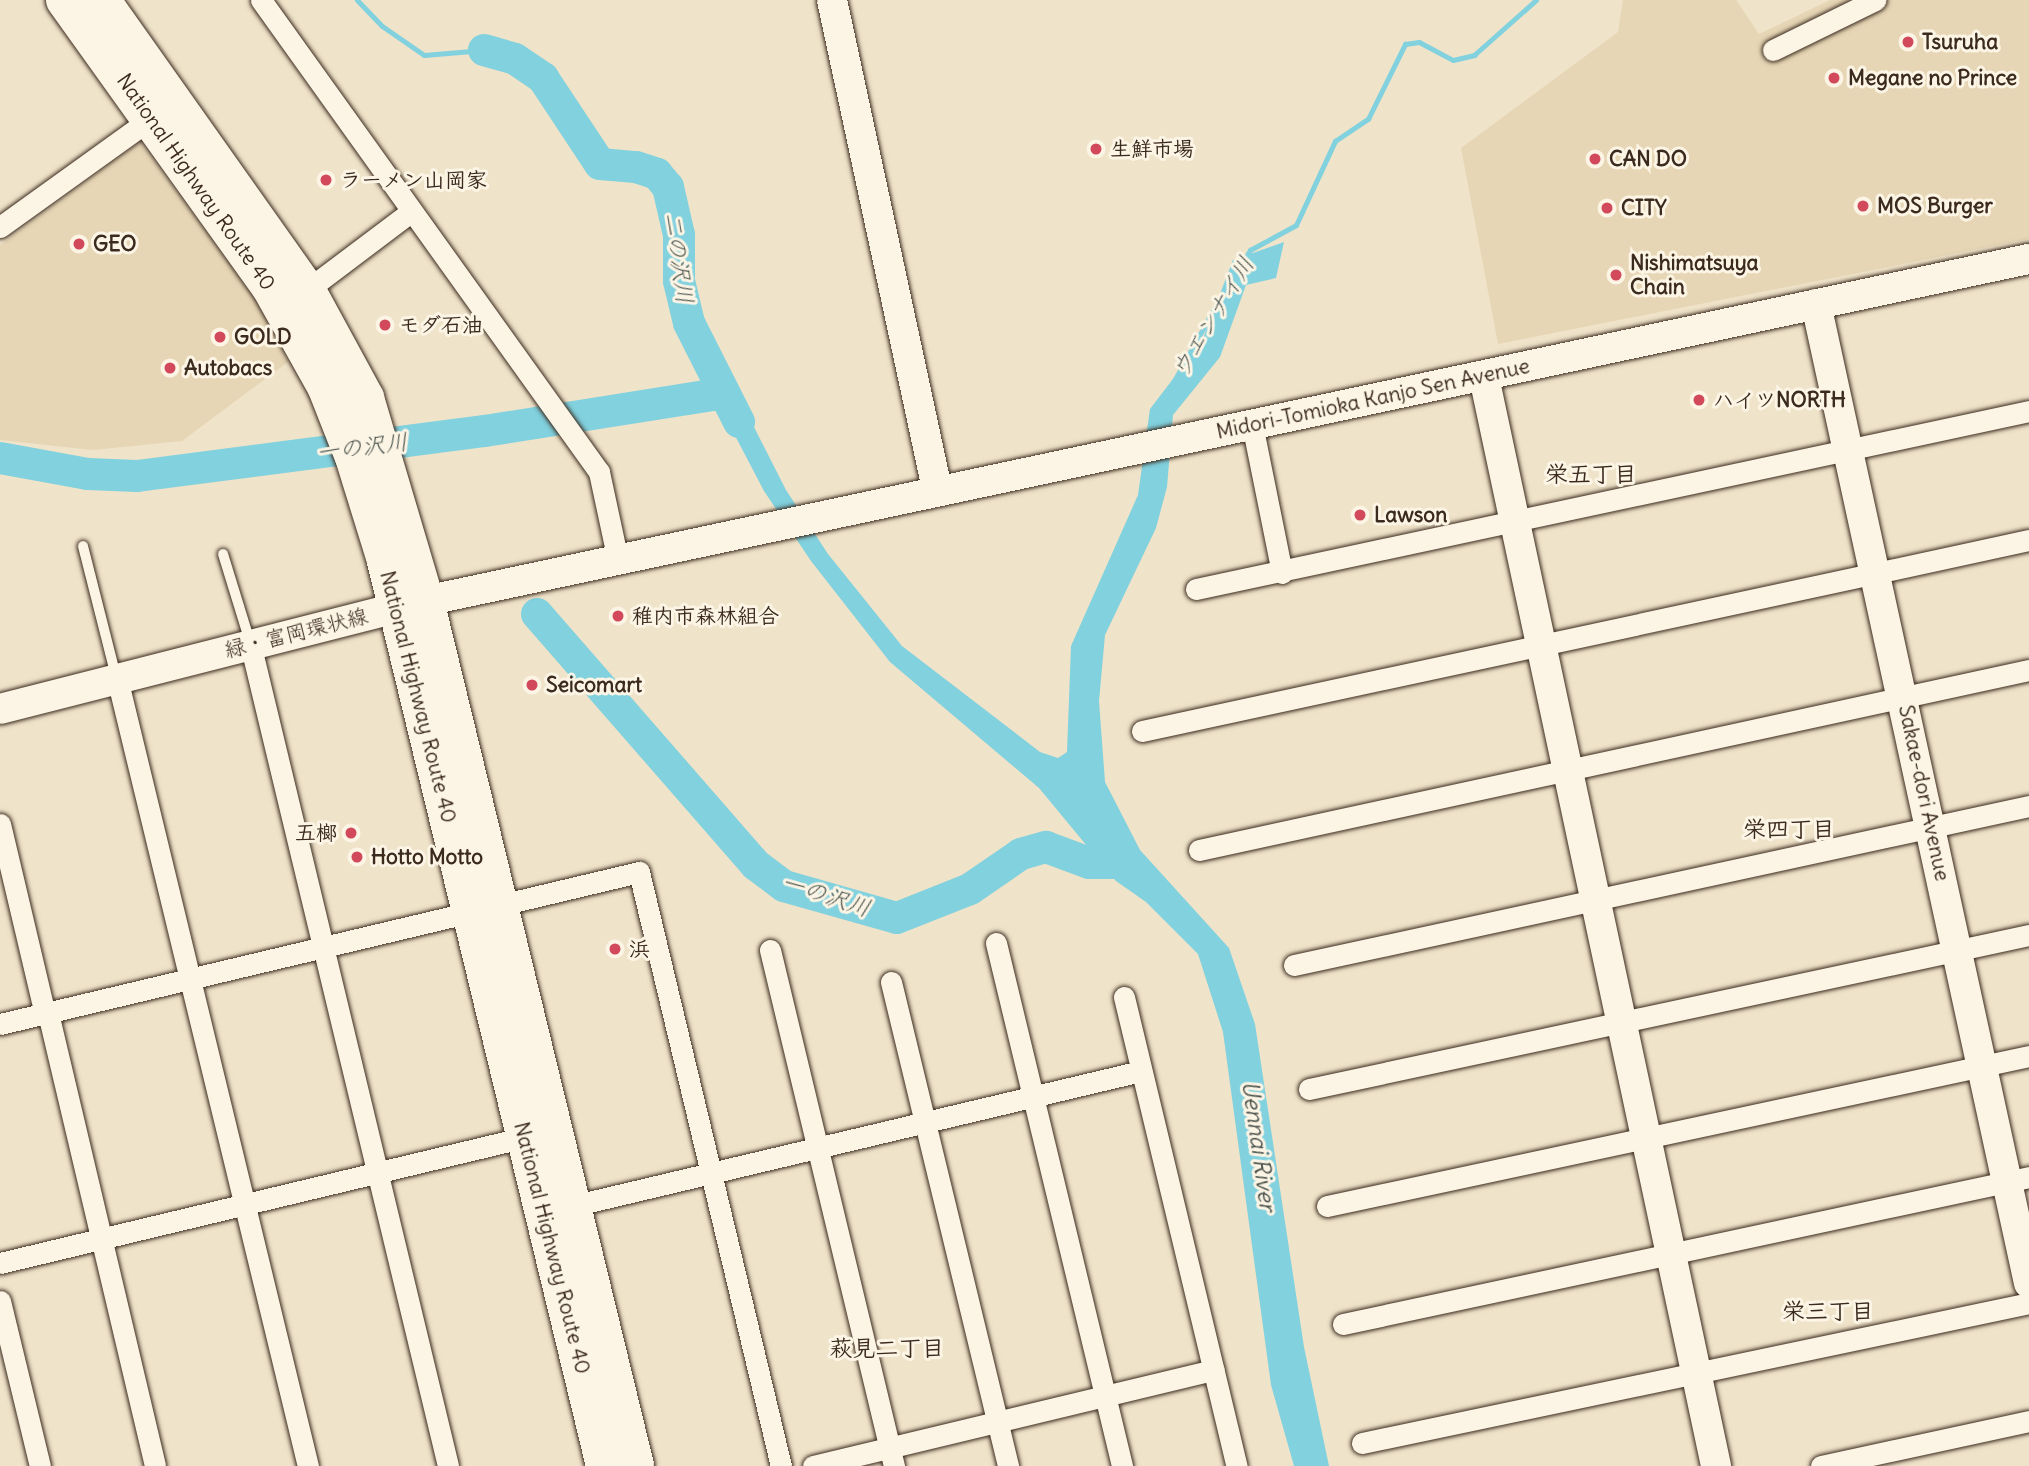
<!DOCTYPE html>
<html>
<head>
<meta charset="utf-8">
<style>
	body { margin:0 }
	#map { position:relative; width:2029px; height:1466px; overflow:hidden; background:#efe3c9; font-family:Delius,"Klee One",sans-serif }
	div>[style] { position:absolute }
	.built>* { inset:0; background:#e6d6b5 }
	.water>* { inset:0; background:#81d1de }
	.stream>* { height:5px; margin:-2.5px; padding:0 2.5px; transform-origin:2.5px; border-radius:2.5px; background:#81d1de }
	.river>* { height:32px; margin:-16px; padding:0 16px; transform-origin:16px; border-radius:16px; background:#81d1de }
	.roads { filter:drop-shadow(0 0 2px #3b2a1e) drop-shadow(0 0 2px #3b2a1e) }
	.lane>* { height:10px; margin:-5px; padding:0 5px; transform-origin:5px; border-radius:5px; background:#fcf5e5 }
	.street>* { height:21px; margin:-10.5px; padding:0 10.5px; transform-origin:10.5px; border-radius:10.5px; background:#fcf5e5 }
	.secondary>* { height:30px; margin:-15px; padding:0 15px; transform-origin:15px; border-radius:15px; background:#fcf5e5 }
	.highway>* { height:38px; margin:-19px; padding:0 19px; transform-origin:19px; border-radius:19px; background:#fcf5e5 }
	.dots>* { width:19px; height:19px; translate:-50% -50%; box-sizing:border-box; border:4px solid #fcf5e5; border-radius:50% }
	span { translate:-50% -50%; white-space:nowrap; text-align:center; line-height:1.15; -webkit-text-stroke:6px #fcf5e5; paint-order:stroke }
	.poi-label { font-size:21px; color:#3b2a1e; font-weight:700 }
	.left { translate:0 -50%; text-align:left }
	.right { translate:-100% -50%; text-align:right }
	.street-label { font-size:21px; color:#3b2a1e }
	.water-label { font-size:23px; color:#4c544e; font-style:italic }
	.neighbourhood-label { font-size:23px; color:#3b2a1e; font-weight:700 }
</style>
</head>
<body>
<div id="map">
	<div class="built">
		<i style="clip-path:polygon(1623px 0,1736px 0,1759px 34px,1830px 0,2029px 0,2029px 239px,1498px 344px,1461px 148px,1618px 32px)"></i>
		<i style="clip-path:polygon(140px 142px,263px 310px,288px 362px,182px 441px,93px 450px,0 440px,0 245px)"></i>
	</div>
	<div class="water">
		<i style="clip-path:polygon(1284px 242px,1276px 278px,1246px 285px,1220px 357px,1173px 415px,1167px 487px,1156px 528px,1105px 635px,1099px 701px,1105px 782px,1140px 850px,1229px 948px,1255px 1024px,1304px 1347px,1329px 1466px,1294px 1466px,1271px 1385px,1223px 1032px,1198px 954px,1146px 902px,1116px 881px,1039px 788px,890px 662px,811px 561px,764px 491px,708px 384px,731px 382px,786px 490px,828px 554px,902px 646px,1040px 752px,1058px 758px,1067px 752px,1071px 646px,1138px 495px,1150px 409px,1202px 341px,1233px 260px)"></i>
	</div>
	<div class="stream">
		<i style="left:357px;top:0;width:36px;rotate:46deg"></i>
		<i style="left:382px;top:26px;width:51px;rotate:34.6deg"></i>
		<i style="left:424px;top:55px;width:60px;rotate:-4.8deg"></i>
		<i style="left:1244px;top:260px;width:12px;rotate:-59deg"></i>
		<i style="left:1250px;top:250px;width:52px;rotate:-28.5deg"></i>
		<i style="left:1296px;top:225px;width:93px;rotate:-65.1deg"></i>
		<i style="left:1335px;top:141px;width:40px;rotate:-34deg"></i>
		<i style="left:1368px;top:119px;width:84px;rotate:-63.7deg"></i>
		<i style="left:1405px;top:44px;width:14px;rotate:-8deg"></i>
		<i style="left:1419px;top:42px;width:38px;rotate:28deg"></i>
		<i style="left:1453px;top:60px;width:22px;rotate:-13deg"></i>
		<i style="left:1474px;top:55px;width:83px;rotate:-41.6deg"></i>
		<i style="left:1174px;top:381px;width:95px;rotate:-61deg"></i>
	</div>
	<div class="river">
		<i style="left:484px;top:50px;width:32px;rotate:16deg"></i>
		<i style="left:515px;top:59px;width:34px;rotate:34deg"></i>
		<i style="left:543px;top:78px;width:103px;rotate:56.5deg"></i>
		<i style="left:600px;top:164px;width:36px;rotate:5deg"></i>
		<i style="left:636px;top:167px;width:22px;rotate:18deg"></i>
		<i style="left:657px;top:174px;width:17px;rotate:50deg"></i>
		<i style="left:668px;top:187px;width:49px;rotate:77.1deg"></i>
		<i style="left:679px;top:235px;width:46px;rotate:90deg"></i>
		<i style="left:679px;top:281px;width:43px;rotate:76.6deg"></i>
		<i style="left:689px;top:323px;width:111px;rotate:63.2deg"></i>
		<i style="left:0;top:458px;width:89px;rotate:10.3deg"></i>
		<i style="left:88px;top:474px;width:49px;rotate:2.3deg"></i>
		<i style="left:137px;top:476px;width:351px;rotate:-7.4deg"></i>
		<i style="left:485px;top:431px;width:242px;rotate:-9deg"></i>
		<i style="left:537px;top:614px;width:333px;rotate:48.9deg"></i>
		<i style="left:756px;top:865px;width:35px;rotate:37deg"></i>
		<i style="left:784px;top:886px;width:117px;rotate:15.8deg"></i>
		<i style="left:897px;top:918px;width:79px;rotate:-21.7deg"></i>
		<i style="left:970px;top:889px;width:62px;rotate:-34.5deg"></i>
		<i style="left:1021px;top:854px;width:26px;rotate:-16deg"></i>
		<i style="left:1046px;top:847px;width:46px;rotate:20.4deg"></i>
		<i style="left:1089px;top:863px;width:39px"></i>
	</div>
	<div class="roads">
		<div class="lane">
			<i style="left:83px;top:546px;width:134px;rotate:75.8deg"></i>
			<i style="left:223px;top:554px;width:92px;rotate:72.9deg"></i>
		</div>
		<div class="street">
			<i style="left:261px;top:0;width:581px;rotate:54.39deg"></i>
			<i style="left:599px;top:472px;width:91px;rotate:77.9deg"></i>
			<i style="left:1773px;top:50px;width:114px;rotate:-26.1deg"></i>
			<i style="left:0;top:227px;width:193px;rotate:-35.7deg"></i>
			<i style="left:299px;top:296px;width:141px;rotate:-37deg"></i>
			<i style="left:1252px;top:424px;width:152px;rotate:78.6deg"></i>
			<i style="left:1196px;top:589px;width:852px;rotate:-12.06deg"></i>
			<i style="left:250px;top:643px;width:846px;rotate:76.47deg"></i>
			<i style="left:117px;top:678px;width:811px;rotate:76.38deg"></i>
			<i style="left:1142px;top:731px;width:907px;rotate:-12.15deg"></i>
			<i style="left:0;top:824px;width:195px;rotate:76.7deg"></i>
			<i style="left:1199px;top:850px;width:849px;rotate:-12.24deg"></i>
			<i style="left:996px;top:943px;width:538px;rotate:76.45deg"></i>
			<i style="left:770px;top:950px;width:531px;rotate:76.49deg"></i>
			<i style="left:1294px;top:965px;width:752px;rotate:-12.21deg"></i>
			<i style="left:891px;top:982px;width:498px;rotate:76.4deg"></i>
			<i style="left:1124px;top:997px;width:482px;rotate:76.5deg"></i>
			<i style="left:48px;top:1013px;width:465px;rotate:76.7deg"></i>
			<i style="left:0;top:1024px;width:657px;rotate:-13.38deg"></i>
			<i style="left:639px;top:872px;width:611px;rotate:76.56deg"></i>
			<i style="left:1309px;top:1089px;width:736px;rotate:-12.07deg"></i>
			<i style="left:572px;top:1206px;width:585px;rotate:-13.35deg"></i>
			<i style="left:1327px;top:1206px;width:718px;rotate:-12.06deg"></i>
			<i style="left:0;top:1263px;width:549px;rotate:-13.48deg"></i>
			<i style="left:0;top:1301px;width:170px;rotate:76.4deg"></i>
			<i style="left:1343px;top:1324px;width:702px;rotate:-12.09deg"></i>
			<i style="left:1362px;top:1443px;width:682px;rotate:-11.85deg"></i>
			<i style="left:813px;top:1466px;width:412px;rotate:-13.5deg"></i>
			<i style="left:1821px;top:1466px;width:213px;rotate:-12.2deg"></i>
		</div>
		<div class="secondary">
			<i style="left:832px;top:0;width:500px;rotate:77.88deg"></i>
			<i style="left:1816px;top:304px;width:1002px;rotate:77.73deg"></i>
			<i style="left:1484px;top:377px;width:1113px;rotate:77.97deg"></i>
			<i style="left:0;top:709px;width:439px;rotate:-14.3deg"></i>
			<i style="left:425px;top:601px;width:1640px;rotate:-12.04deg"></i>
		</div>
		<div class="highway">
			<i style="left:65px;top:0;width:352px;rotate:54.4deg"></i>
			<i style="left:270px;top:286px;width:115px;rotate:60.8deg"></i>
			<i style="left:326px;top:386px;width:76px;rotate:68.5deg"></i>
			<i style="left:354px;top:457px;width:105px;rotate:72.8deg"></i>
			<i style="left:385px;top:557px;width:935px;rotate:76.39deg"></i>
			<i style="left:101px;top:0;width:357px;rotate:54.7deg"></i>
			<i style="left:307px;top:291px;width:122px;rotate:61.5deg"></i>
			<i style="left:365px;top:398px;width:212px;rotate:73.5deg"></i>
			<i style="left:425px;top:601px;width:890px;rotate:76.35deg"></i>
		</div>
	</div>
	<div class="dots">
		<i style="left:1908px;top:42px;background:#d1495b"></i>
		<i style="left:1834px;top:78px;background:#d1495b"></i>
		<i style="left:1096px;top:149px;background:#d1495b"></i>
		<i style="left:1595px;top:159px;background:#d1495b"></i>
		<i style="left:326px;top:180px;background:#d1495b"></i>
		<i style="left:1863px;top:206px;background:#d1495b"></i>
		<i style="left:1607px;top:208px;background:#d1495b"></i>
		<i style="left:79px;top:244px;background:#d1495b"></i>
		<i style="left:1616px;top:275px;background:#d1495b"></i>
		<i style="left:385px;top:325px;background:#d1495b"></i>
		<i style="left:220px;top:337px;background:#d1495b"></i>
		<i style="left:170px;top:368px;background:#d1495b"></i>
		<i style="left:1699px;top:400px;background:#d1495b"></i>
		<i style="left:1360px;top:515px;background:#d1495b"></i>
		<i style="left:618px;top:616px;background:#d1495b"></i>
		<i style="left:532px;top:685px;background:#d1495b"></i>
		<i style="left:351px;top:833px;background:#d1495b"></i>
		<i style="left:357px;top:857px;background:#d1495b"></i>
		<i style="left:615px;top:949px;background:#d1495b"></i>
	</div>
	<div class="poi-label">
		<span class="left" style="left:1922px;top:42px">Tsuruha</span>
		<span class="left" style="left:1848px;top:78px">Megane no Prince</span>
		<span class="left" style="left:1110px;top:149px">生鮮市場</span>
		<span class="left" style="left:1609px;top:159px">CAN DO</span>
		<span class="left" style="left:340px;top:180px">ラーメン山岡家</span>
		<span class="left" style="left:1877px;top:206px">MOS Burger</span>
		<span class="left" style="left:1621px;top:208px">CITY</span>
		<span class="left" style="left:93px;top:244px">GEO</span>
		<span class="left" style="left:1630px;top:275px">Nishimatsuya<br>Chain</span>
		<span class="left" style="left:399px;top:325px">モダ石油</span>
		<span class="left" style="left:234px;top:337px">GOLD</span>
		<span class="left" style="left:184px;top:368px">Autobacs</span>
		<span class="left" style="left:1713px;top:400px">ハイツNORTH</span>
		<span class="left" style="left:1374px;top:515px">Lawson</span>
		<span class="left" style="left:632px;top:616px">稚内市森林組合</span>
		<span class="left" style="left:546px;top:685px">Seicomart</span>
		<span class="right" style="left:337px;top:833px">五榔</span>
		<span class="left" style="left:371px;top:857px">Hotto Motto</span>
		<span class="left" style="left:629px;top:949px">浜</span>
	</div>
	<div class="street-label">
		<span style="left:196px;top:182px;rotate:55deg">National Highway Route 40</span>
		<span style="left:1373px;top:399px;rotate:-12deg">Midori-Tomioka Kanjo Sen Avenue</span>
		<span style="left:296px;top:633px;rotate:-14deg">緑・富岡環状線</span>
		<span style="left:418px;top:697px;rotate:76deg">National Highway Route 40</span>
		<span style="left:1924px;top:793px;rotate:78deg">Sakae-dori Avenue</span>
		<span style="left:552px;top:1248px;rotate:76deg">National Highway Route 40</span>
	</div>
	<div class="water-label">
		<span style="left:679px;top:258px;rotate:82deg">二の沢川</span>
		<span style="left:1213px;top:317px;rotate:-59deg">ウエンナイ川</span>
		<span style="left:362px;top:447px;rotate:-7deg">一の沢川</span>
		<span style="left:826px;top:895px;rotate:18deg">一の沢川</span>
		<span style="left:1259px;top:1146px;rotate:82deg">Uennai River</span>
	</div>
	<div class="neighbourhood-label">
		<span style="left:1591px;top:474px">栄五丁目</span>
		<span style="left:1789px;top:829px">栄四丁目</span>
		<span style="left:1828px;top:1311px">栄三丁目</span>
		<span style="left:887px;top:1348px">萩見二丁目</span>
	</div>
</div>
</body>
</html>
